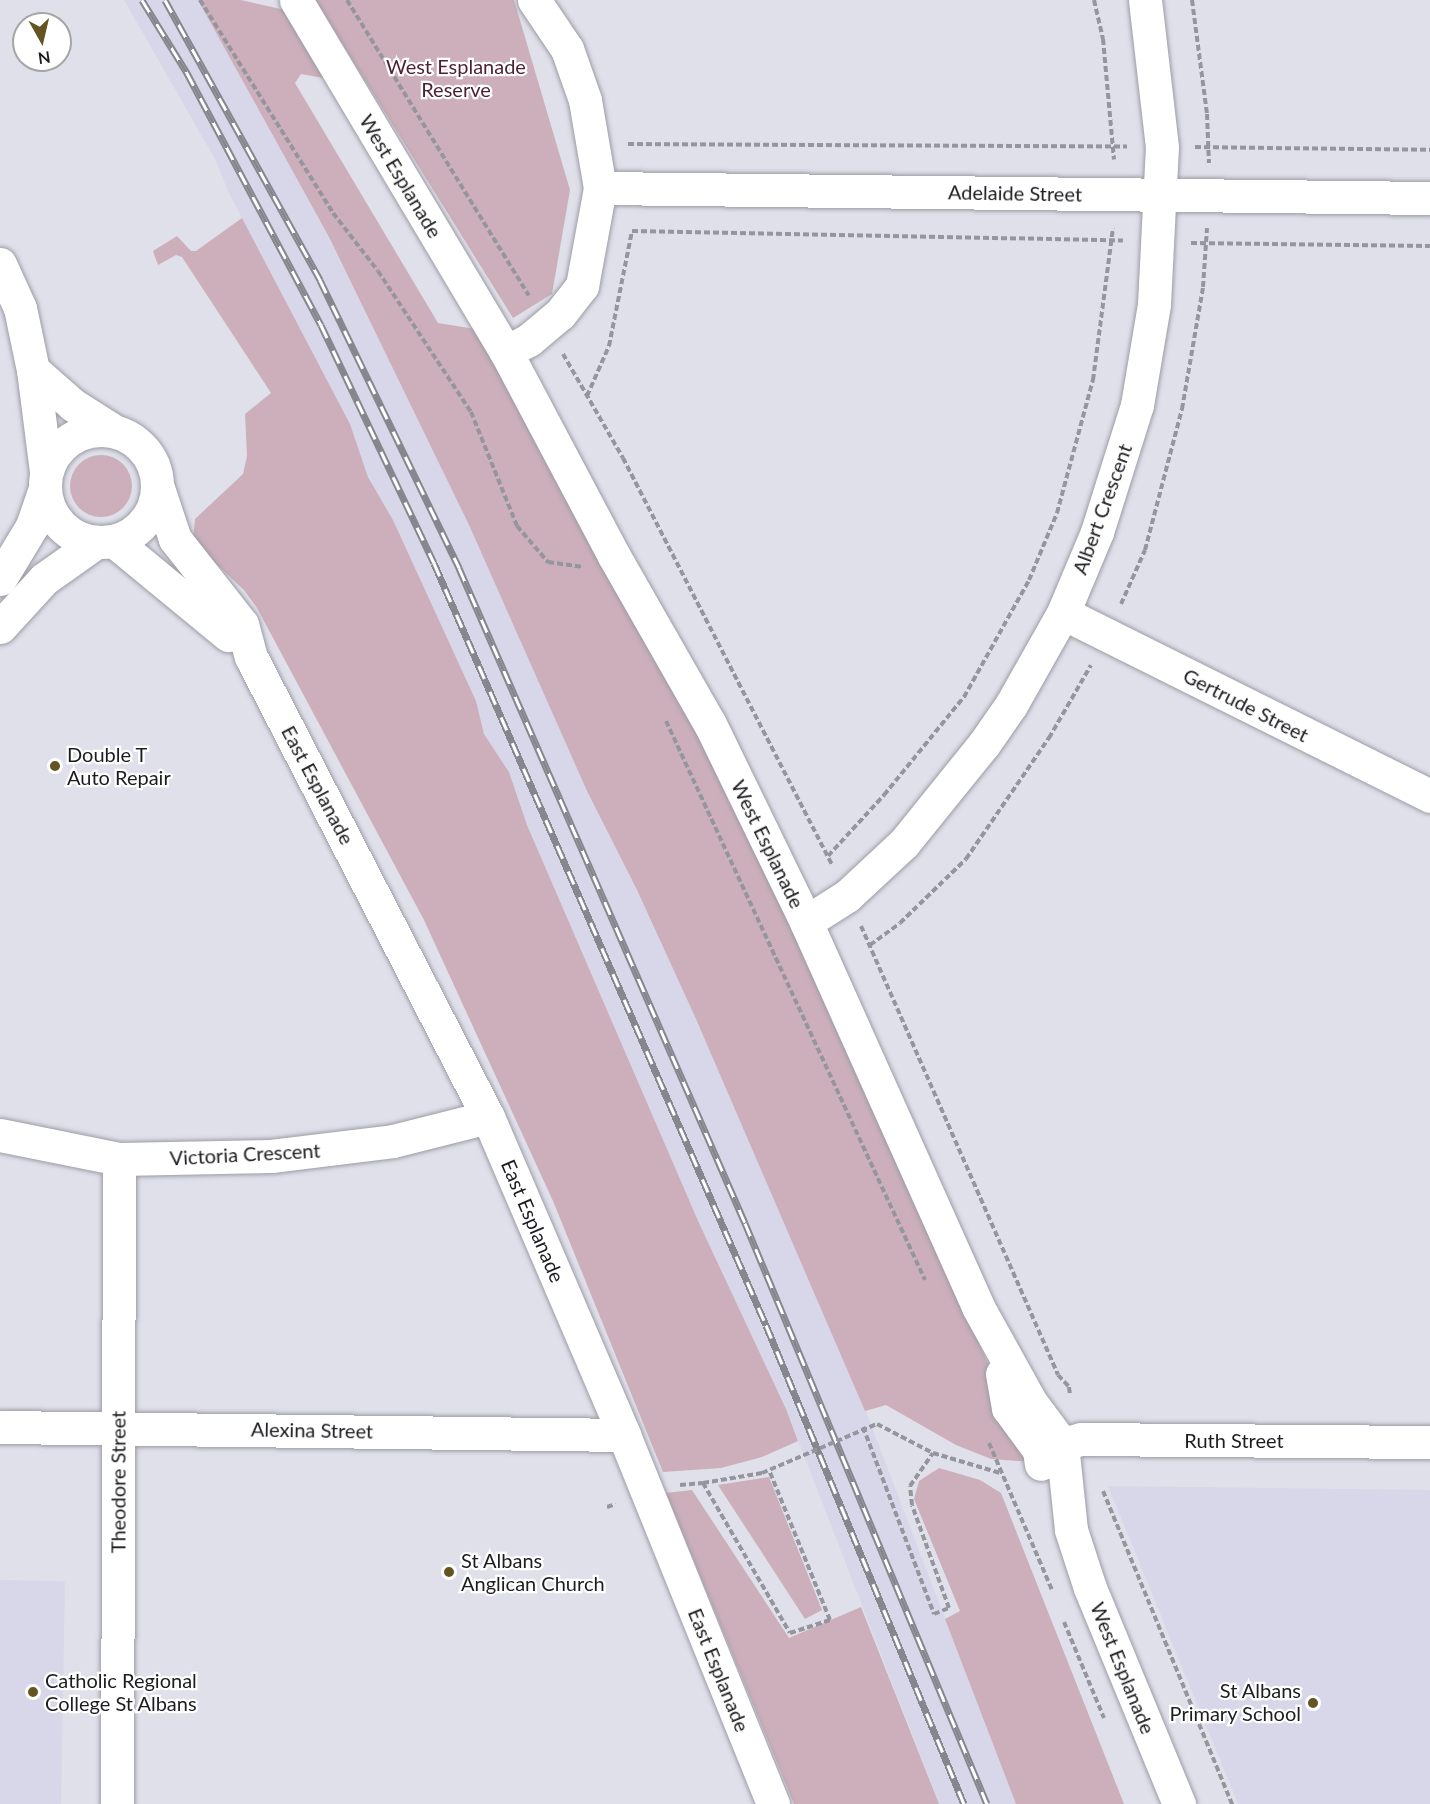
<!DOCTYPE html>
<html>
<head>
<meta charset="utf-8">
<style>
	body { margin:0 }
	#map { position:relative; width:1430px; height:1804px; overflow:hidden; background:#dfe0ea; font-family:Lato,sans-serif }
	div>[style] { position:absolute }
	.built>* { inset:0; background:#d7d7e9; transform-origin:0 0 }
	.green>* { inset:0; background:#ccafba }
	.round { border-radius:50% }
	.path>* { height:4px; margin-top:-2px; transform-origin:0; background:repeating-linear-gradient(90deg,#95969d 0 6px,transparent 0 9px) }
	.roads { filter:drop-shadow(0 0 2px #9c9ca5) drop-shadow(0 0 2px #9c9ca5) }
	.minor>* { height:33px; margin:-16.5px; padding:0 16.5px; transform-origin:16.5px; border-radius:16.5px; background:#fff }
	.minor>.ring { margin:-16.5px; padding:0; box-sizing:content-box; background:none; border:33px solid #fff; border-radius:50% }
	.rail>* { height:7px; margin-top:-3.5px; transform-origin:0; background:repeating-linear-gradient(90deg,#fff 0 14px,#86878e 0 28px); box-sizing:border-box; border-block:2px solid #86878e }
	.path-bridge>* { height:4px; margin-top:-2px; transform-origin:0; background:repeating-linear-gradient(90deg,#95969d 0 6px,transparent 0 9px) }
	.dots>* { width:16px; height:16px; translate:-50% -50%; box-sizing:border-box; border:3px solid #fff; border-radius:50% }
	span { translate:-50% -50%; white-space:nowrap; text-align:center; line-height:1.15; -webkit-text-stroke:4.5px #fff; paint-order:stroke }
	.park-label { font-size:20px; color:#4c1f35 }
	.street-label { font-size:20px; color:#1d1d21 }
	.poi-label { font-size:20px; color:#1d1d21 }
	.left { translate:0 -50%; text-align:left }
	.right { translate:-100% -50%; text-align:right }
	.north { position:absolute; left:12px; top:12px; width:60px; height:60px; box-sizing:border-box; background:#fff; border:2px solid #a5a5a6; border-radius:50%; rotate:172deg; font-size:16px; font-weight:700; line-height:24px; text-align:center; color:#1d1d21 }
	.north::after { content:''; display:block; margin:auto; width:21px; height:27px; background:#635421; clip-path:polygon(50% 0,100% 100%,50% 72%,0 100%) }
</style>
</head>
<body>
<div id="map">
	<div class="built">
		<i style="clip-path:polygon(124px 0,198px 0,329px 237px,469px 525px,587px 791px,637px 890px,696px 1019px,863px 1404px,1016px 1804px,939px 1804px,786px 1409px,699px 1223px,527px 825px,509px 772px,484px 734px,476px 701px,393px 520px,368px 477px,350px 424px,228px 191px,216px 161px)"></i>
		<i style="clip-path:polygon(1108px 1486px,1430px 1490px,1430px 1804px,1238px 1804px)"></i>
		<i style="left:0;top:1580px;width:65px;height:224px;rotate:1deg"></i>
	</div>
	<div class="green">
		<i style="clip-path:polygon(198px 0,241px 0,285px 10px,329px 79px,301px 74px,295px 83px,438px 323px,481px 330px,739px 807px,1032px 1462px,991px 1459px,956px 1445px,886px 1405px,865px 1411px,696px 1019px,637px 890px,587px 791px,469px 525px,329px 237px)"></i>
		<i style="clip-path:polygon(315px 0,514px 0,570px 190px,552px 294px,513px 318px)"></i>
		<i style="clip-path:polygon(242px 218px,350px 424px,368px 477px,393px 520px,476px 701px,484px 734px,509px 772px,527px 825px,699px 1223px,786px 1409px,798px 1441px,762px 1457px,721px 1468px,663px 1472px,553px 1201px,424px 920px,257px 608px,244px 590px,193px 542px,195px 519px,243px 474px,247px 456px,245px 414px,271px 393px,182px 257px,176px 255px,158px 265px,153px 251px,177px 236px,191px 251px,196px 251px)"></i>
		<i class="round" style="left:70px;top:455px;width:62px;height:62px"></i>
		<i style="clip-path:polygon(939px 1468px,980px 1480px,1001px 1493px,1124px 1804px,1016px 1804px,945px 1619px,960px 1611px,914px 1499px,919px 1481px)"></i>
		<i style="clip-path:polygon(769px 1477px,822px 1610px,805px 1619px,718px 1485px)"></i>
		<i style="clip-path:polygon(692px 1490px,789px 1638px,861px 1607px,939px 1804px,794px 1804px,666px 1493px)"></i>
	</div>
	<div class="path">
		<i style="left:200px;top:0;width:251px;rotate:58deg"></i>
		<i style="left:333px;top:213px;width:73px;rotate:52.2deg"></i>
		<i style="left:378px;top:271px;width:169px;rotate:56.6deg"></i>
		<i style="left:471px;top:412px;width:123px;rotate:68deg"></i>
		<i style="left:517px;top:526px;width:48px;rotate:49.3deg"></i>
		<i style="left:548px;top:562px;width:34px;rotate:8deg"></i>
		<i style="left:347px;top:0;width:347px;rotate:58.4deg"></i>
		<i style="left:1094px;top:0;width:40px;rotate:77deg"></i>
		<i style="left:1103px;top:39px;width:121px;rotate:84.8deg"></i>
		<i style="left:1192px;top:0;width:115px;rotate:82.5deg"></i>
		<i style="left:1207px;top:114px;width:49px;rotate:87.7deg"></i>
		<i style="left:628px;top:144px;width:499px;rotate:0.3deg"></i>
		<i style="left:1195px;top:147px;width:235px;rotate:0.7deg"></i>
		<i style="left:1191px;top:243px;width:239px;rotate:0.7deg"></i>
		<i style="left:563px;top:354px;width:120px;rotate:60deg"></i>
		<i style="left:623px;top:458px;width:458px;rotate:62.8deg"></i>
		<i style="left:587px;top:396px;width:55px;rotate:-66.3deg"></i>
		<i style="left:609px;top:346px;width:117px;rotate:-78.7deg"></i>
		<i style="left:632px;top:231px;width:491px;rotate:1.1deg"></i>
		<i style="left:1121px;top:604px;width:59px;rotate:-66deg"></i>
		<i style="left:1145px;top:550px;width:146px;rotate:-75.3deg"></i>
		<i style="left:1182px;top:409px;width:124px;rotate:-80.2deg"></i>
		<i style="left:1203px;top:287px;width:59px;rotate:-86.1deg"></i>
		<i style="left:666px;top:721px;width:616px;rotate:65.14deg"></i>
		<i style="left:828px;top:856px;width:83px;rotate:-47.4deg"></i>
		<i style="left:884px;top:795px;width:127px;rotate:-50.8deg"></i>
		<i style="left:964px;top:697px;width:134px;rotate:-60.9deg"></i>
		<i style="left:1029px;top:580px;width:73px;rotate:-67.3deg"></i>
		<i style="left:1057px;top:513px;width:138px;rotate:-74.9deg"></i>
		<i style="left:1093px;top:380px;width:153px;rotate:-82.5deg"></i>
		<i style="left:861px;top:926px;width:490px;rotate:66.3deg"></i>
		<i style="left:1058px;top:1375px;width:16px;rotate:47deg"></i>
		<i style="left:1069px;top:1387px;width:8px;rotate:83deg"></i>
		<i style="left:870px;top:945px;width:37px;rotate:-36deg"></i>
		<i style="left:900px;top:923px;width:92px;rotate:-44.1deg"></i>
		<i style="left:966px;top:859px;width:147px;rotate:-55.6deg"></i>
		<i style="left:1049px;top:738px;width:84px;rotate:-60.1deg"></i>
		<i style="left:877px;top:1424px;width:63px;rotate:27.4deg"></i>
		<i style="left:863px;top:1427px;width:200px;rotate:69.2deg"></i>
		<i style="left:934px;top:1614px;width:16px;rotate:-22deg"></i>
		<i style="left:949px;top:1608px;width:109px;rotate:-109.8deg"></i>
		<i style="left:912px;top:1505px;width:19px;rotate:-96deg"></i>
		<i style="left:910px;top:1486px;width:40px;rotate:-55.1deg"></i>
		<i style="left:933px;top:1453px;width:70px;rotate:16.6deg"></i>
		<i style="left:989px;top:1443px;width:160px;rotate:66.8deg"></i>
		<i style="left:703px;top:1483px;width:60px;rotate:-9.6deg"></i>
		<i style="left:680px;top:1485px;width:23px;rotate:-5deg"></i>
		<i style="left:703px;top:1483px;width:173px;rotate:59.9deg"></i>
		<i style="left:790px;top:1633px;width:42px;rotate:-18deg"></i>
		<i style="left:830px;top:1620px;width:162px;rotate:-112.1deg"></i>
		<i style="left:1103px;top:1491px;width:339px;rotate:67.6deg"></i>
		<i style="left:607px;top:1507px;width:9px;rotate:-18deg"></i>
		<i style="left:1064px;top:1622px;width:104px;rotate:67.4deg"></i>
	</div>
	<div class="roads">
		<div class="minor">
			<i style="left:296px;top:0;width:410px;rotate:59.2deg"></i>
			<i style="left:506px;top:352px;width:231px;rotate:62.1deg"></i>
			<i style="left:614px;top:556px;width:193px;rotate:60.3deg"></i>
			<i style="left:710px;top:724px;width:220px;rotate:64.1deg"></i>
			<i style="left:806px;top:922px;width:422px;rotate:65.9deg"></i>
			<i style="left:978px;top:1307px;width:107px;rotate:61deg"></i>
			<i style="left:1030px;top:1401px;width:54px;rotate:53.3deg"></i>
			<i style="left:1062px;top:1444px;width:86px;rotate:84deg"></i>
			<i style="left:1071px;top:1530px;width:61px;rotate:71.9deg"></i>
			<i style="left:1090px;top:1588px;width:234px;rotate:67.6deg"></i>
			<i style="left:600px;top:188px;width:830px;rotate:0.69deg"></i>
			<i style="left:0;top:264px;width:48px;rotate:65.6deg"></i>
			<i style="left:20px;top:308px;width:63px;rotate:78.2deg"></i>
			<i style="left:33px;top:370px;width:103px;rotate:82.7deg"></i>
			<i style="left:506px;top:352px;width:27px;rotate:-28deg"></i>
			<i style="left:530px;top:339px;width:39px;rotate:-40deg"></i>
			<i style="left:560px;top:314px;width:36px;rotate:-52deg"></i>
			<i style="left:582px;top:286px;width:100px;rotate:-79.6deg"></i>
			<i style="left:600px;top:188px;width:89px;rotate:-99.7deg"></i>
			<i style="left:585px;top:100px;width:54px;rotate:-109.4deg"></i>
			<i style="left:567px;top:49px;width:59px;rotate:-124deg"></i>
			<i style="left:33px;top:370px;width:53px;rotate:41.2deg"></i>
			<i style="left:73px;top:405px;width:49px;rotate:32.4deg"></i>
			<i class="ring" style="left:45px;top:430px;width:79px;height:79px"></i>
			<i style="left:158px;top:488px;width:54px;rotate:71.6deg"></i>
			<i style="left:175px;top:539px;width:108px;rotate:51.8deg"></i>
			<i style="left:242px;top:624px;width:34px;rotate:75deg"></i>
			<i style="left:251px;top:657px;width:517px;rotate:62.74deg"></i>
			<i style="left:488px;top:1117px;width:346px;rotate:66.8deg"></i>
			<i style="left:624px;top:1435px;width:398px;rotate:68deg"></i>
			<i style="left:114px;top:541px;width:148px;rotate:39.5deg"></i>
			<i style="left:0;top:579px;width:62px;rotate:-58.9deg"></i>
			<i style="left:32px;top:526px;width:39px;rotate:-71deg"></i>
			<i style="left:1063px;top:613px;width:410px;rotate:26.5deg"></i>
			<i style="left:0;top:627px;width:65px;rotate:-47.5deg"></i>
			<i style="left:44px;top:579px;width:64px;rotate:-35.4deg"></i>
			<i style="left:806px;top:922px;width:49px;rotate:-32.4deg"></i>
			<i style="left:847px;top:896px;width:78px;rotate:-42.9deg"></i>
			<i style="left:904px;top:843px;width:127px;rotate:-51.1deg"></i>
			<i style="left:984px;top:744px;width:47px;rotate:-55.3deg"></i>
			<i style="left:1011px;top:705px;width:106px;rotate:-60.5deg"></i>
			<i style="left:1063px;top:613px;width:88px;rotate:-67.2deg"></i>
			<i style="left:1097px;top:532px;width:133px;rotate:-72.5deg"></i>
			<i style="left:1137px;top:405px;width:102px;rotate:-80.4deg"></i>
			<i style="left:1154px;top:304px;width:157px;rotate:-87.1deg"></i>
			<i style="left:1162px;top:147px;width:148px;rotate:-96.6deg"></i>
			<i style="left:0;top:1135px;width:121px;rotate:11.4deg"></i>
			<i style="left:119px;top:1159px;width:152px;rotate:-1.1deg"></i>
			<i style="left:271px;top:1156px;width:123px;rotate:-7deg"></i>
			<i style="left:393px;top:1141px;width:98px;rotate:-14.2deg"></i>
			<i style="left:1002px;top:1374px;width:35px;rotate:80deg"></i>
			<i style="left:1008px;top:1408px;width:52px;rotate:53.6deg"></i>
			<i style="left:1039px;top:1450px;width:14px;rotate:82deg"></i>
			<i style="left:0;top:1427px;width:624px;rotate:0.73deg"></i>
			<i style="left:1039px;top:1450px;width:43px;rotate:-14.7deg"></i>
			<i style="left:1081px;top:1439px;width:349px;rotate:0.5deg"></i>
			<i style="left:117px;top:1804px;width:645px;rotate:-89.82deg"></i>
		</div>
	</div>
	<div class="rail">
		<i style="left:142px;top:0;width:86px;rotate:58.3deg"></i>
		<i style="left:187px;top:73px;width:285px;rotate:62deg"></i>
		<i style="left:321px;top:325px;width:263px;rotate:64.6deg"></i>
		<i style="left:434px;top:563px;width:831px;rotate:66.46deg"></i>
		<i style="left:766px;top:1325px;width:518px;rotate:67.54deg"></i>
		<i style="left:165px;top:0;width:320px;rotate:61deg"></i>
		<i style="left:320px;top:280px;width:320px;rotate:64.2deg"></i>
		<i style="left:459px;top:568px;width:715px;rotate:66.41deg"></i>
		<i style="left:745px;top:1223px;width:629px;rotate:67.39deg"></i>
	</div>
	<div class="path-bridge">
		<i style="left:762px;top:1473px;width:125px;rotate:-23.1deg"></i>
	</div>
	<div class="dots">
		<i style="left:55px;top:766px;background:#635421"></i>
		<i style="left:449px;top:1572px;background:#635421"></i>
		<i style="left:33px;top:1692px;background:#635421"></i>
		<i style="left:1313px;top:1703px;background:#635421"></i>
	</div>
	<div class="park-label">
		<span style="left:456px;top:78px">West Esplanade<br>Reserve</span>
	</div>
	<div class="street-label">
		<span style="left:401px;top:176px;rotate:59deg">West Esplanade</span>
		<span style="left:1015px;top:193px;rotate:1deg">Adelaide Street</span>
		<span style="left:1102px;top:509px;rotate:-70deg">Albert Crescent</span>
		<span style="left:1246px;top:705px;rotate:27deg">Gertrude Street</span>
		<span style="left:318px;top:785px;rotate:62deg">East Esplanade</span>
		<span style="left:768px;top:844px;rotate:64deg">West Esplanade</span>
		<span style="left:245px;top:1154px;rotate:-3deg">Victoria Crescent</span>
		<span style="left:533px;top:1221px;rotate:67deg">East Esplanade</span>
		<span style="left:312px;top:1430px;rotate:1deg">Alexina Street</span>
		<span style="left:1234px;top:1440px">Ruth Street</span>
		<span style="left:118px;top:1482px;rotate:-90deg">Theodore Street</span>
		<span style="left:1123px;top:1668px;rotate:68deg">West Esplanade</span>
		<span style="left:719px;top:1670px;rotate:68deg">East Esplanade</span>
	</div>
	<div class="poi-label">
		<span class="left" style="left:67px;top:766px">Double T<br>Auto Repair</span>
		<span class="left" style="left:461px;top:1572px">St Albans<br>Anglican Church</span>
		<span class="left" style="left:45px;top:1692px">Catholic Regional<br>College St Albans</span>
		<span class="right" style="left:1301px;top:1702px">St Albans<br>Primary School</span>
	</div>
	<div class="north">N</div>
</div>
</body>
</html>
